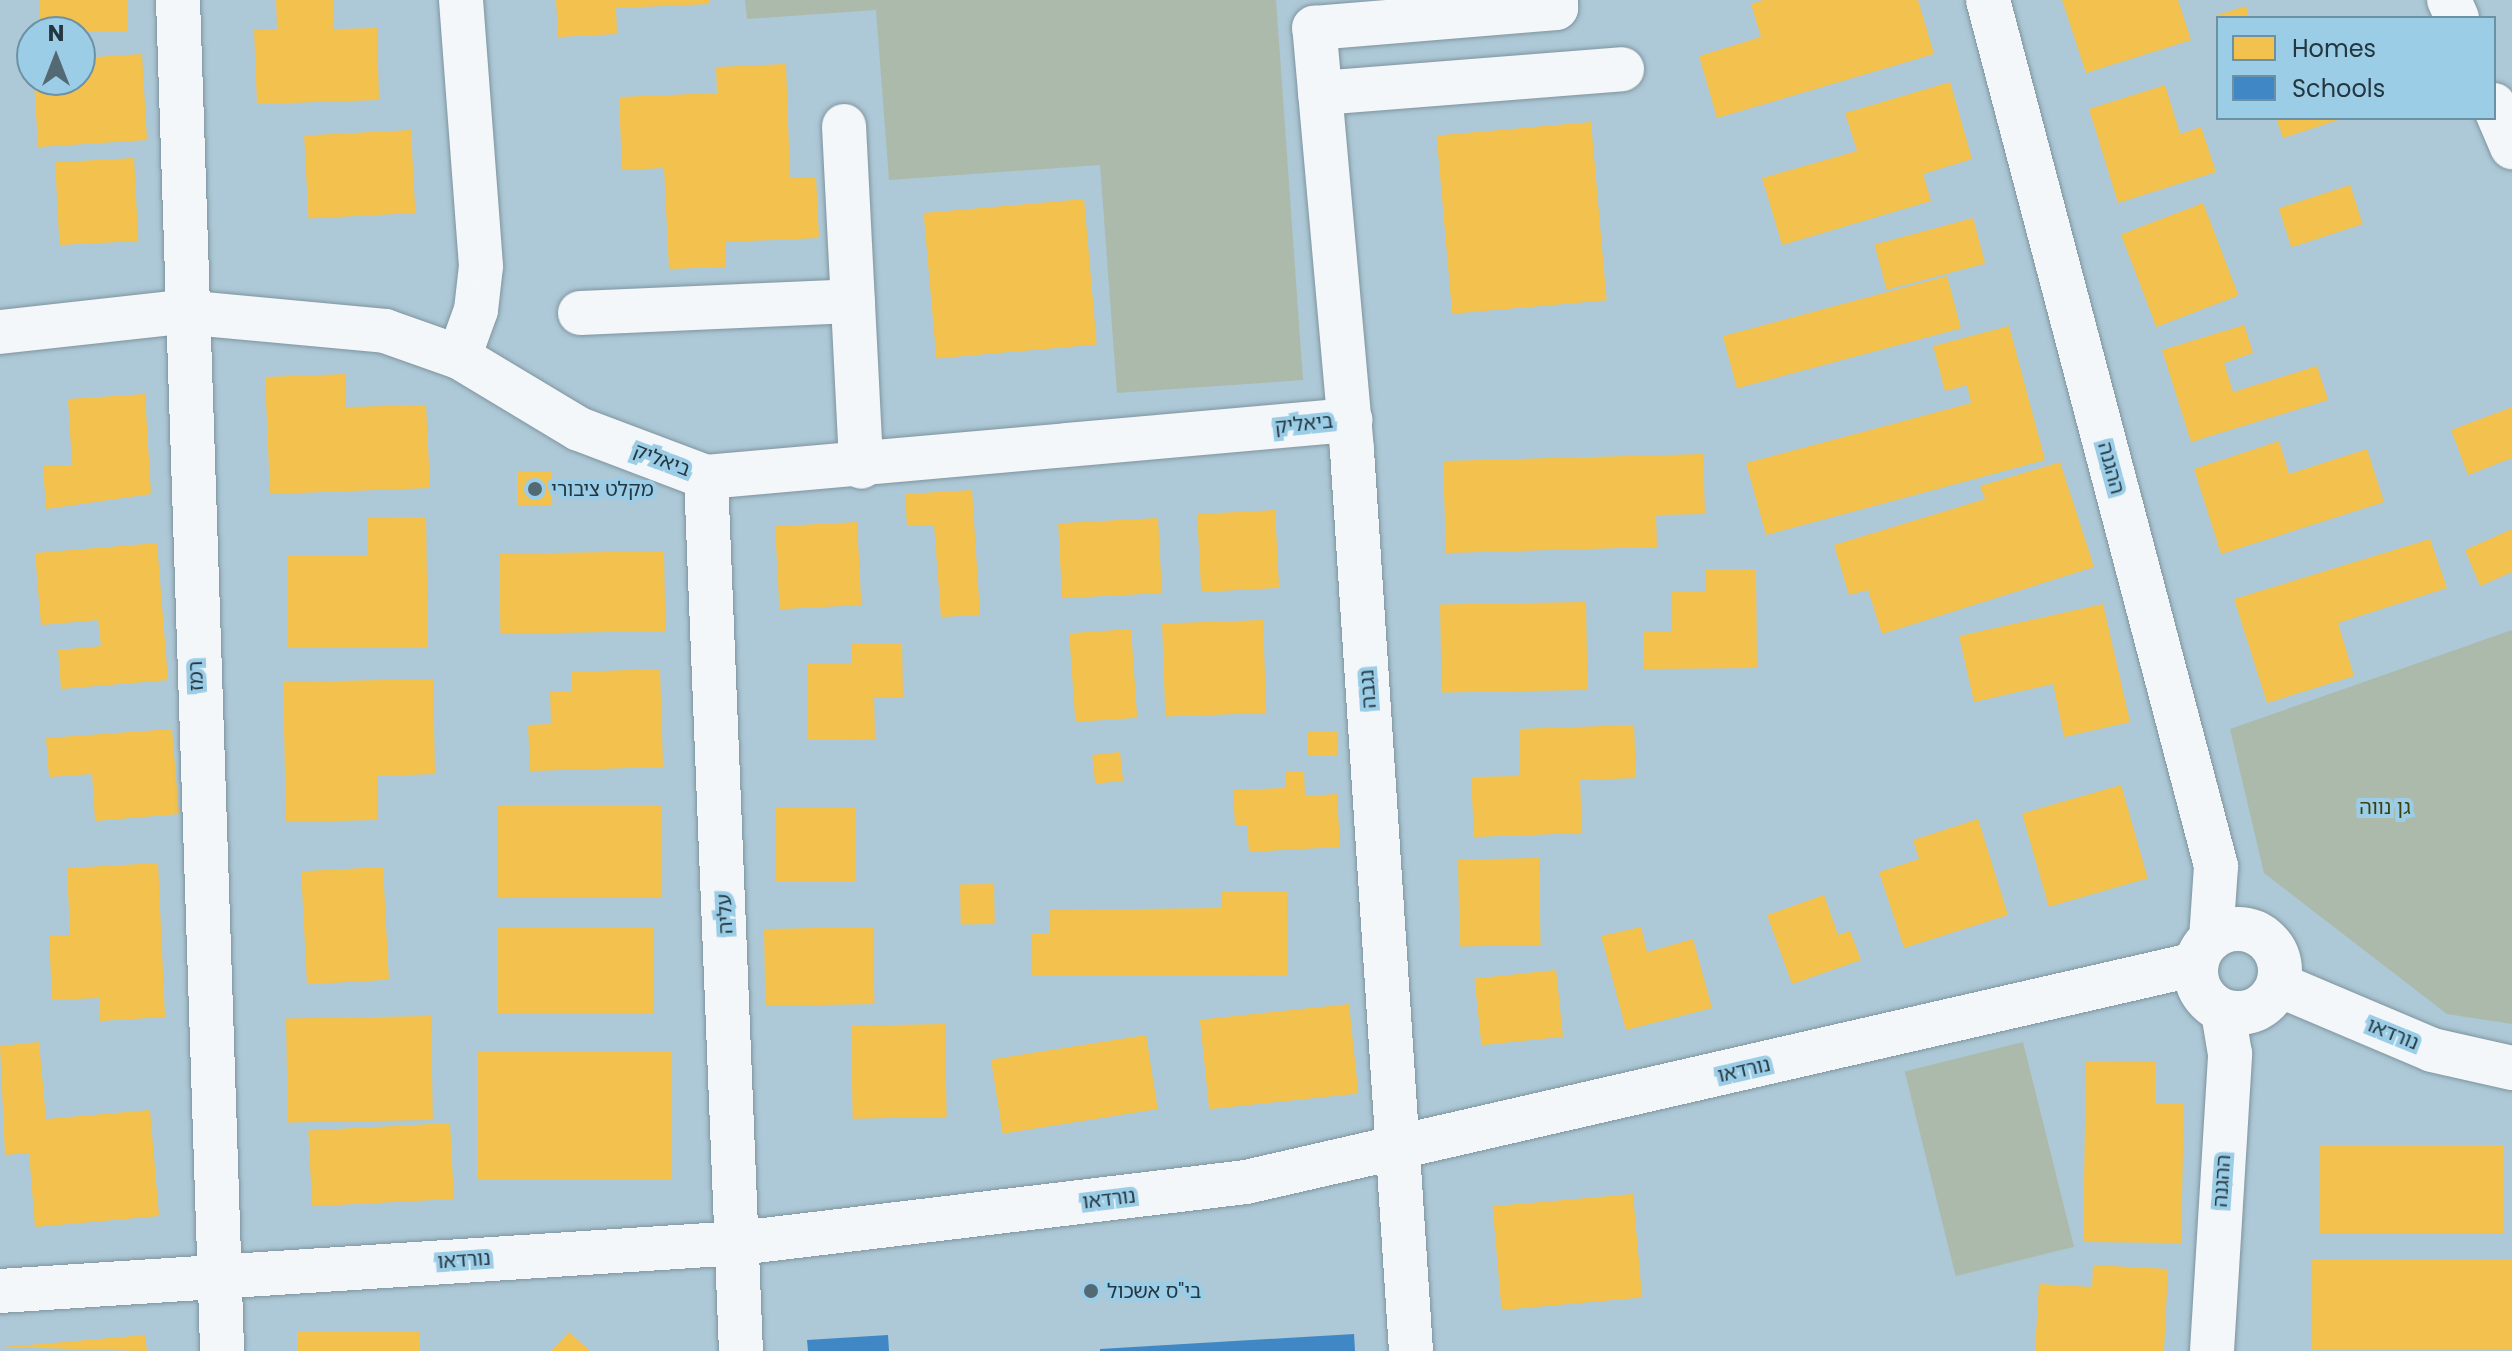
<!DOCTYPE html>
<html>
<head>
<meta charset="utf-8">
<style>
	body { margin:0 }
	#map { position:relative; width:2512px; height:1351px; overflow:hidden; background:#adc8d6; font-family:Poppins,"Noto Sans Hebrew",sans-serif }
	div>[style] { position:absolute }
	.green>* { inset:0; background:#acbaab; transform-origin:0 0 }
	.homes>* { inset:0; background:#f2c14e; transform-origin:0 0 }
	.schools>* { inset:0; background:#3f88c5 }
	.roads { filter:drop-shadow(0 0 2px #7f949f) drop-shadow(0 0 2px #7f949f) }
	.minor>* { height:44px; margin:-22px; padding:0 22px; transform-origin:22px; border-radius:22px; background:#f3f7f9 }
	.minor>.ring { margin:-22px; padding:0; box-sizing:content-box; background:none; border:44px solid #f3f7f9; border-radius:50% }
	.dots>* { width:22px; height:22px; translate:-50% -50%; box-sizing:border-box; border:4px solid #9ccde7; border-radius:50% }
	span { translate:-50% -50%; white-space:nowrap; text-align:center; line-height:1.15; -webkit-text-stroke:8px #9ccde7; paint-order:stroke }
	.street-label { font-size:20px; color:#233741 }
	.poi-label { font-size:20px; color:#233741 }
	.left { translate:0 -50%; text-align:left }
	.park-label { font-size:20px; color:#3d3f10 }
	.legend { position:absolute; left:2216px; top:16px; width:280px; height:104px; box-sizing:border-box; background:#9ccde7; border:2px solid #6c91a5; margin:0; padding:10px 14px; list-style:none; font-size:24px; color:#233741 }
	.legend li { display:flex; align-items:center; gap:16px; height:40px }
	.legend b { width:40px; border:2px solid #6c91a5 }
	.north { position:absolute; left:16px; top:16px; width:80px; height:80px; box-sizing:border-box; background:#9ccde7; border:2px solid #6c91a5; border-radius:50%; rotate:0deg; font-size:22px; font-weight:700; line-height:32px; text-align:center; color:#233741 }
	.north::after { content:''; display:block; margin:auto; width:28px; height:36px; background:#536a75; clip-path:polygon(50% 0,100% 100%,50% 72%,0 100%) }
</style>
</head>
<body>
<div id="map">
	<div class="green">
		<i style="clip-path:polygon(745px 0,1276px 0,1303px 380px,1117px 393px,1100px 165px,889px 180px,876px 10px,747px 19px)"></i>
		<i style="clip-path:polygon(2512px 630px,2512px 1024px,2447px 1014px,2264px 873px,2230px 729px)"></i>
		<i style="left:2023px;top:1042px;width:211px;height:122px;rotate:76deg"></i>
	</div>
	<div class="homes">
		<i style="left:40px;top:0;width:87px;height:32px"></i>
		<i style="clip-path:polygon(276px 0,333px 0,334px 29px,377px 28px,379px 100px,257px 104px,254px 30px,277px 29px)"></i>
		<i style="clip-path:polygon(556px 0,709px 0,710px 4px,616px 8px,617px 34px,558px 37px)"></i>
		<i style="clip-path:polygon(1763px 0,1918px 0,1934px 54px,1717px 118px,1699px 56px,1761px 37px,1751px 4px)"></i>
		<i style="clip-path:polygon(2062px 0,2178px 0,2191px 40px,2086px 73px)"></i>
		<i style="clip-path:polygon(2246px 6px,2249px 18px,2218px 18px,2217px 15px)"></i>
		<i style="clip-path:polygon(142px 54px,147px 140px,38px 147px,34px 80px,80px 80px,80px 58px)"></i>
		<i style="clip-path:polygon(786px 64px,790px 178px,816px 177px,819px 238px,725px 242px,726px 267px,669px 269px,664px 168px,622px 170px,619px 97px,717px 93px,716px 67px)"></i>
		<i style="clip-path:polygon(1950px 82px,1972px 159px,1923px 174px,1931px 201px,1782px 245px,1762px 178px,1857px 151px,1845px 113px)"></i>
		<i style="clip-path:polygon(2165px 85px,2180px 134px,2201px 127px,2216px 172px,2118px 203px,2089px 109px)"></i>
		<i style="clip-path:polygon(2276px 118px,2341px 118px,2341px 119px,2283px 138px)"></i>
		<i style="left:1591px;top:122px;width:179px;height:155px;rotate:85deg"></i>
		<i style="left:411px;top:130px;width:83px;height:107px;rotate:87deg"></i>
		<i style="left:134px;top:158px;width:83px;height:79px;rotate:87deg"></i>
		<i style="left:2350px;top:185px;width:41px;height:75px;rotate:72deg"></i>
		<i style="left:1084px;top:199px;width:146px;height:161px;rotate:85deg"></i>
		<i style="left:2203px;top:203px;width:99px;height:88px;rotate:69deg"></i>
		<i style="left:1973px;top:218px;width:47px;height:102px;rotate:75deg"></i>
		<i style="left:1947px;top:276px;width:54px;height:232px;rotate:75deg"></i>
		<i style="clip-path:polygon(2244px 325px,2253px 353px,2224px 363px,2233px 392px,2317px 366px,2328px 400px,2191px 442px,2162px 350px)"></i>
		<i style="clip-path:polygon(2009px 326px,2045px 460px,1766px 535px,1746px 463px,1971px 403px,1967px 385px,1945px 391px,1933px 346px)"></i>
		<i style="clip-path:polygon(345px 374px,346px 407px,426px 405px,430px 488px,270px 494px,265px 377px)"></i>
		<i style="clip-path:polygon(145px 394px,151px 494px,46px 509px,43px 466px,72px 465px,68px 399px)"></i>
		<i style="clip-path:polygon(2512px 407px,2512px 458px,2468px 475px,2451px 430px)"></i>
		<i style="clip-path:polygon(2279px 441px,2289px 474px,2367px 449px,2384px 502px,2221px 554px,2194px 469px)"></i>
		<i style="clip-path:polygon(1703px 454px,1705px 514px,1656px 515px,1657px 547px,1446px 553px,1443px 461px)"></i>
		<i style="clip-path:polygon(2060px 462px,2094px 567px,1882px 634px,1868px 590px,1849px 595px,1834px 545px,1985px 499px,1980px 486px)"></i>
		<i style="left:552px;top:472px;width:33px;height:35px;rotate:90deg"></i>
		<i style="clip-path:polygon(972px 490px,980px 615px,941px 617px,934px 525px,907px 526px,905px 494px)"></i>
		<i style="left:1275px;top:510px;width:78px;height:78px;rotate:87deg"></i>
		<i style="clip-path:polygon(426px 517px,428px 648px,288px 648px,287px 555px,367px 555px,367px 518px)"></i>
		<i style="left:1158px;top:518px;width:75px;height:100px;rotate:87deg"></i>
		<i style="left:857px;top:522px;width:83px;height:82px;rotate:87deg"></i>
		<i style="clip-path:polygon(2512px 529px,2512px 572px,2480px 586px,2465px 550px)"></i>
		<i style="clip-path:polygon(2430px 539px,2447px 588px,2338px 623px,2354px 676px,2267px 703px,2234px 599px)"></i>
		<i style="clip-path:polygon(157px 543px,168px 680px,61px 689px,58px 650px,101px 646px,98px 620px,41px 625px,35px 553px)"></i>
		<i style="left:664px;top:551px;width:80px;height:165px;rotate:89deg"></i>
		<i style="clip-path:polygon(1706px 569px,1756px 569px,1757px 668px,1644px 669px,1644px 632px,1671px 632px,1671px 592px,1706px 592px)"></i>
		<i style="left:1586px;top:602px;width:88px;height:146px;rotate:89deg"></i>
		<i style="clip-path:polygon(2103px 604px,2130px 722px,2064px 737px,2053px 684px,1974px 702px,1959px 636px)"></i>
		<i style="left:1263px;top:620px;width:93px;height:101px;rotate:88deg"></i>
		<i style="left:1131px;top:629px;width:89px;height:62px;rotate:86deg"></i>
		<i style="clip-path:polygon(902px 643px,903px 697px,874px 697px,875px 739px,808px 740px,807px 664px,851px 663px,851px 644px)"></i>
		<i style="clip-path:polygon(660px 669px,663px 767px,530px 771px,528px 725px,551px 724px,550px 692px,572px 692px,571px 672px)"></i>
		<i style="clip-path:polygon(433px 679px,435px 774px,377px 776px,377px 820px,286px 822px,283px 682px)"></i>
		<i style="clip-path:polygon(1634px 725px,1636px 778px,1580px 780px,1582px 833px,1474px 837px,1471px 777px,1520px 776px,1519px 729px)"></i>
		<i style="clip-path:polygon(172px 729px,179px 814px,95px 821px,92px 774px,49px 777px,46px 738px)"></i>
		<i style="left:1337px;top:732px;width:23px;height:29px;rotate:90deg"></i>
		<i style="left:1120px;top:752px;width:29px;height:28px;rotate:84deg"></i>
		<i style="clip-path:polygon(1304px 771px,1305px 796px,1337px 794px,1340px 847px,1249px 852px,1247px 826px,1235px 826px,1233px 790px,1286px 788px,1285px 772px)"></i>
		<i style="left:2121px;top:785px;width:97px;height:103px;rotate:74deg"></i>
		<i style="left:662px;top:806px;width:91px;height:164px;rotate:90deg"></i>
		<i style="left:776px;top:808px;width:80px;height:74px"></i>
		<i style="clip-path:polygon(1978px 819px,2008px 915px,1904px 948px,1879px 872px,1919px 859px,1913px 840px)"></i>
		<i style="left:1539px;top:858px;width:87px;height:81px;rotate:89deg"></i>
		<i style="clip-path:polygon(158px 863px,165px 1017px,100px 1021px,99px 998px,52px 1000px,49px 936px,70px 935px,67px 868px)"></i>
		<i style="left:383px;top:867px;width:113px;height:82px;rotate:87deg"></i>
		<i style="left:994px;top:884px;width:40px;height:34px;rotate:89deg"></i>
		<i style="clip-path:polygon(1222px 891px,1287px 891px,1288px 975px,1032px 976px,1032px 934px,1050px 934px,1050px 910px,1222px 908px)"></i>
		<i style="clip-path:polygon(1824px 895px,1838px 935px,1850px 931px,1861px 960px,1792px 984px,1767px 915px)"></i>
		<i style="left:497px;top:927px;width:156px;height:86px"></i>
		<i style="left:873px;top:927px;width:77px;height:109px;rotate:89deg"></i>
		<i style="clip-path:polygon(1641px 927px,1647px 952px,1693px 939px,1712px 1008px,1626px 1030px,1601px 936px)"></i>
		<i style="left:1556px;top:970px;width:67px;height:82px;rotate:84deg"></i>
		<i style="left:1349px;top:1004px;width:90px;height:150px;rotate:84deg"></i>
		<i style="left:431px;top:1016px;width:104px;height:145px;rotate:89deg"></i>
		<i style="left:945px;top:1024px;width:93px;height:94px;rotate:89deg"></i>
		<i style="left:1146px;top:1035px;width:75px;height:157px;rotate:81deg"></i>
		<i style="clip-path:polygon(39px 1042px,46px 1119px,150px 1110px,159px 1216px,35px 1227px,29px 1153px,5px 1155px,0 1046px)"></i>
		<i style="left:671px;top:1052px;width:128px;height:194px;rotate:90deg"></i>
		<i style="clip-path:polygon(2086px 1061px,2155px 1062px,2155px 1103px,2184px 1104px,2181px 1243px,2083px 1242px)"></i>
		<i style="left:450px;top:1123px;width:76px;height:142px;rotate:87deg"></i>
		<i style="left:2504px;top:1145px;width:88px;height:184px;rotate:90deg"></i>
		<i style="left:1633px;top:1194px;width:104px;height:141px;rotate:85deg"></i>
		<i style="left:2311px;top:1259px;width:201px;height:90px"></i>
		<i style="clip-path:polygon(2093px 1265px,2168px 1269px,2164px 1351px,2035px 1351px,2039px 1284px,2092px 1287px)"></i>
		<i style="left:420px;top:1332px;width:19px;height:123px;rotate:90deg"></i>
		<i style="clip-path:polygon(569px 1332px,590px 1351px,551px 1351px)"></i>
		<i style="clip-path:polygon(145px 1335px,147px 1351px,2px 1347px,41px 1344px)"></i>
	</div>
	<div class="schools">
		<i style="clip-path:polygon(1354px 1334px,1355px 1351px,1100px 1351px,1100px 1349px)"></i>
		<i style="clip-path:polygon(888px 1335px,889px 1351px,808px 1351px,807px 1340px)"></i>
	</div>
	<div class="roads">
		<div class="minor">
			<i style="left:178px;top:0;width:1352px;rotate:88.13deg"></i>
			<i style="left:1988px;top:0;width:896px;rotate:75.25deg"></i>
			<i style="left:2216px;top:866px;width:73px;rotate:93.9deg"></i>
			<i style="left:2449px;top:0;width:20px;rotate:66deg"></i>
			<i style="left:1320px;top:93px;width:303px;rotate:-4.5deg"></i>
			<i style="left:2494px;top:105px;width:46px;rotate:66.8deg"></i>
			<i style="left:844px;top:126px;width:341px;rotate:87.1deg"></i>
			<i style="left:580px;top:313px;width:273px;rotate:-2.5deg"></i>
			<i style="left:0;top:332px;width:183px;rotate:-6.3deg"></i>
			<i style="left:182px;top:312px;width:204px;rotate:5.3deg"></i>
			<i style="left:385px;top:331px;width:78px;rotate:19.4deg"></i>
			<i style="left:459px;top:357px;width:140px;rotate:31deg"></i>
			<i style="left:579px;top:429px;width:136px;rotate:20.7deg"></i>
			<i style="left:706px;top:477px;width:647px;rotate:-5.06deg"></i>
			<i style="left:459px;top:357px;width:50px;rotate:-70.1deg"></i>
			<i style="left:476px;top:310px;width:44px;rotate:-83.5deg"></i>
			<i style="left:481px;top:266px;width:267px;rotate:-94.3deg"></i>
			<i style="left:706px;top:477px;width:875px;rotate:87.71deg"></i>
			<i class="ring" style="left:2196px;top:929px;width:40px;height:40px"></i>
			<i style="left:2279px;top:985px;width:166px;rotate:23deg"></i>
			<i style="left:2432px;top:1050px;width:82px;rotate:12.7deg"></i>
			<i style="left:0;top:1291px;width:741px;rotate:-3.72deg"></i>
			<i style="left:739px;top:1243px;width:511px;rotate:-6.86deg"></i>
			<i style="left:1246px;top:1182px;width:975px;rotate:-12.92deg"></i>
			<i style="left:1411px;top:1351px;width:903px;rotate:-93.75deg"></i>
			<i style="left:1352px;top:450px;width:424px;rotate:-95.1deg"></i>
			<i style="left:1314px;top:28px;width:243px;rotate:-4.7deg"></i>
			<i style="left:1556px;top:8px;width:8px;rotate:-90deg"></i>
			<i style="left:2212px;top:1351px;width:298px;rotate:-86.5deg"></i>
			<i style="left:2230px;top:1054px;width:43px;rotate:-99.5deg"></i>
		</div>
	</div>
	<div class="dots">
		<i style="left:535px;top:489px;background:#536a75"></i>
		<i style="left:1091px;top:1291px;background:#536a75"></i>
	</div>
	<div class="street-label">
		<span style="left:1304px;top:424px;rotate:-6deg">ביאליק</span>
		<span style="left:662px;top:460px;rotate:21deg">ביאליק</span>
		<span style="left:2111px;top:468px;rotate:75deg">ההגנה</span>
		<span style="left:196px;top:676px;rotate:-92deg">רמז</span>
		<span style="left:1368px;top:689px;rotate:-94deg">נגבה</span>
		<span style="left:725px;top:914px;rotate:-93deg">עליה</span>
		<span style="left:2393px;top:1034px;rotate:22deg">נורדאו</span>
		<span style="left:1744px;top:1070px;rotate:-13deg">נורדאו</span>
		<span style="left:2222px;top:1181px;rotate:-86deg">ההגנה</span>
		<span style="left:1109px;top:1199px;rotate:-7deg">נורדאו</span>
		<span style="left:464px;top:1260px;rotate:-4deg">נורדאו</span>
	</div>
	<div class="poi-label">
		<span class="left" style="left:551px;top:489px">מקלט ציבורי</span>
		<span class="left" style="left:1107px;top:1291px">בי"ס אשכול</span>
	</div>
	<div class="park-label">
		<span style="left:2385px;top:807px">גן נווה</span>
	</div>
	<ul class="legend">
	<li><b style="height:22px;background:#f2c14e"></b>Homes</li>
	<li><b style="height:22px;background:#3f88c5"></b>Schools</li>
	</ul>
	<div class="north">N</div>
</div>
</body>
</html>
